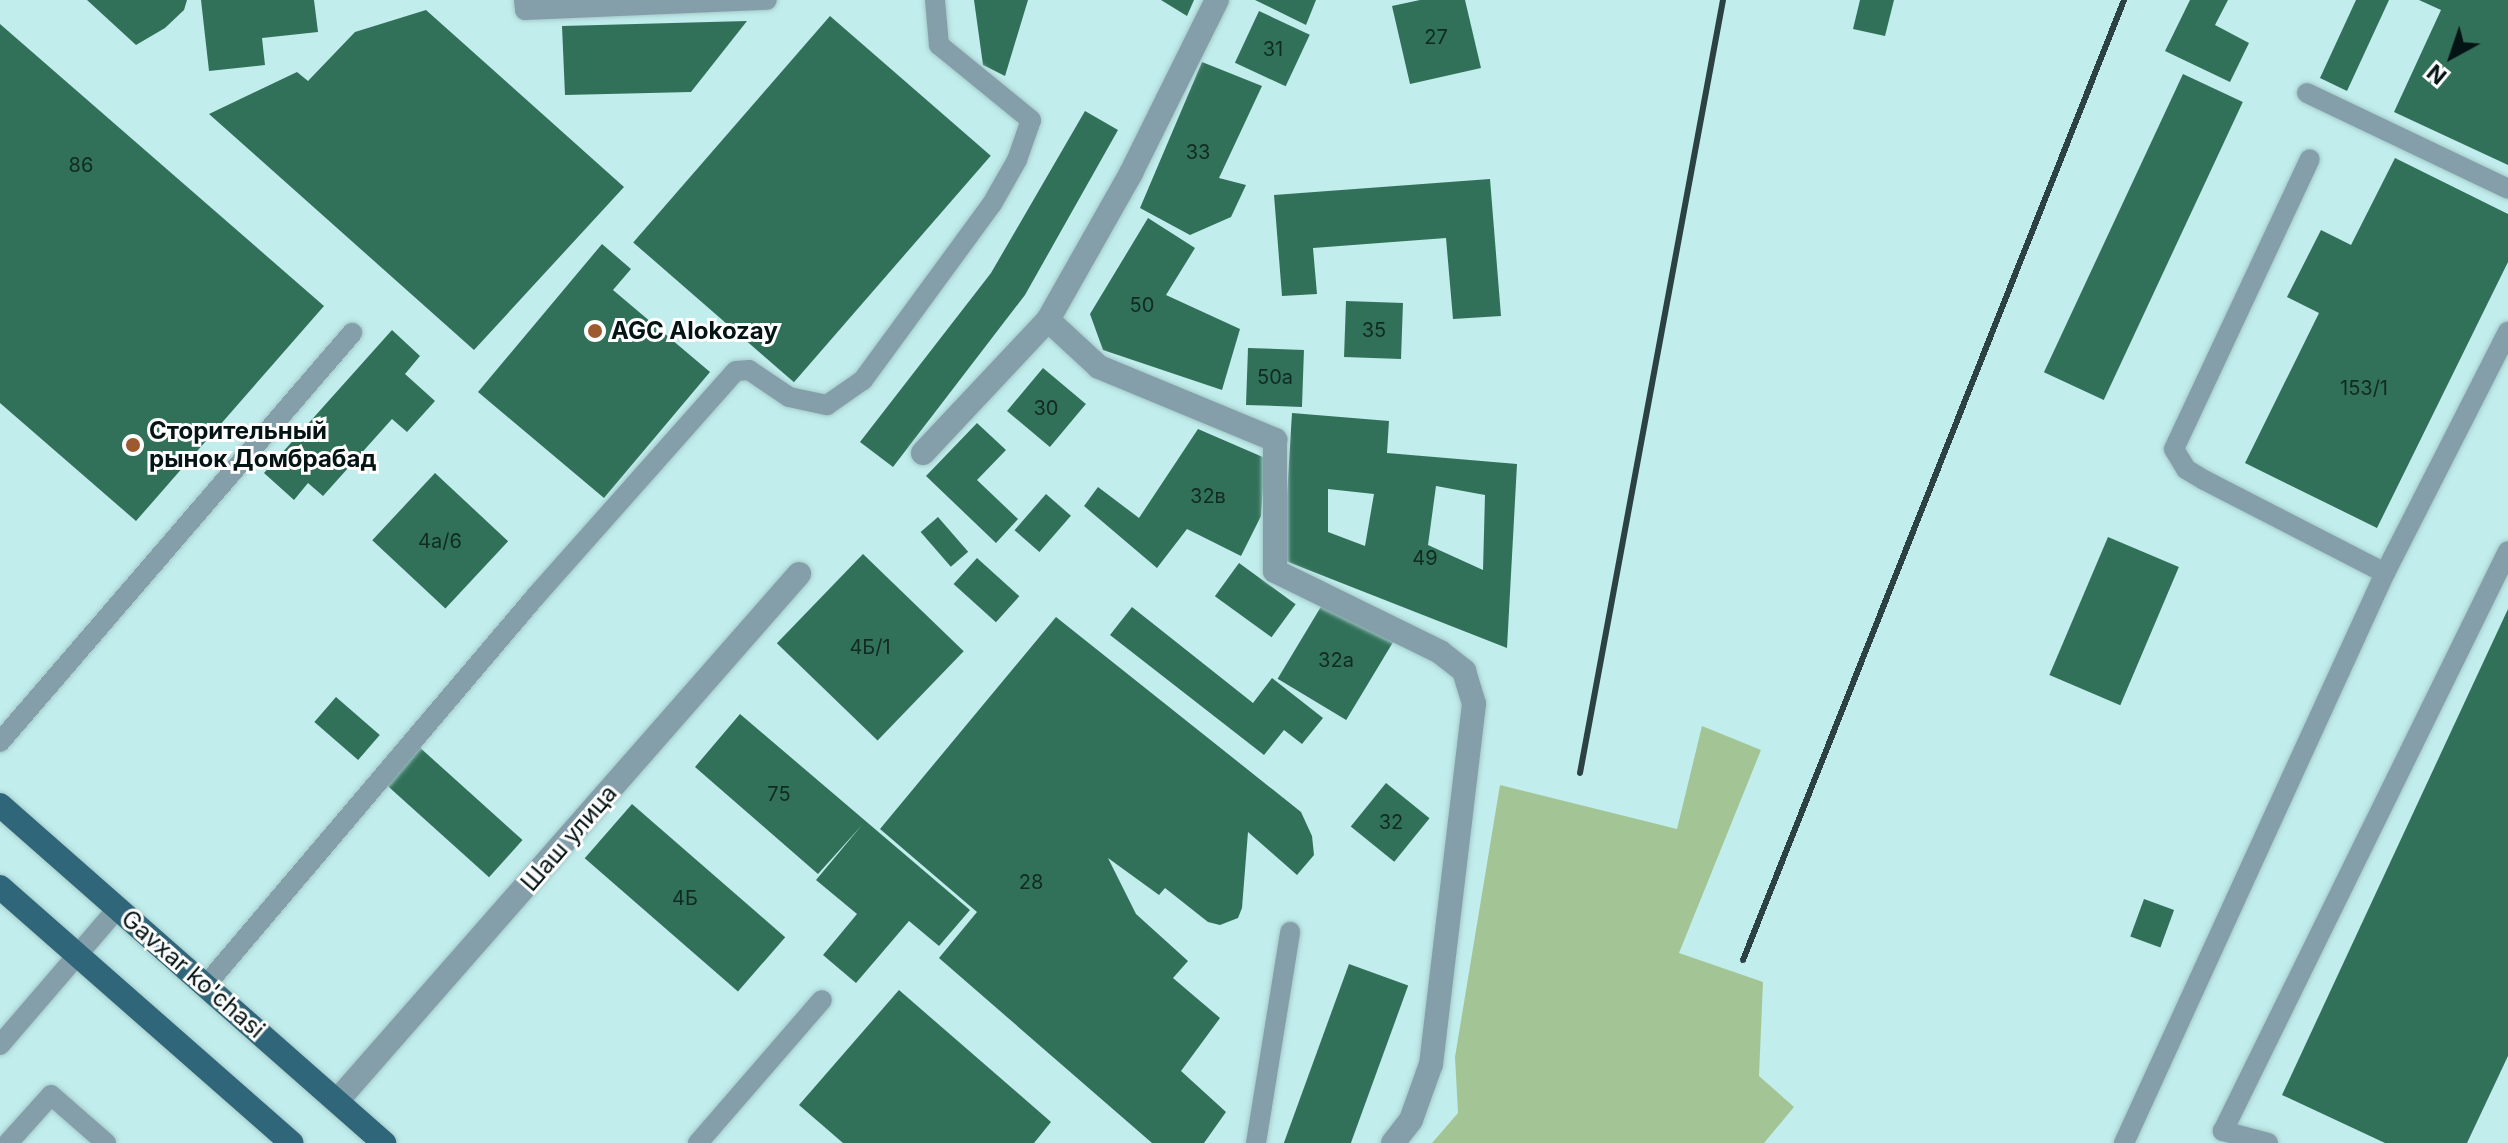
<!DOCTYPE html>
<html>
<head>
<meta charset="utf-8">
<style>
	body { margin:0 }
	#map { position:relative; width:2508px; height:1143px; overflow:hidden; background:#c1edec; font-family:Inter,sans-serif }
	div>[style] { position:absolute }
	.green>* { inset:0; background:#a3c596 }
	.building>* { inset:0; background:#327159; transform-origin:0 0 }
	.roads { filter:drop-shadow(0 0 2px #a3cac9) drop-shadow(0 0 2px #a3cac9) }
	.service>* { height:20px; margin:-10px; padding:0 10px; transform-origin:10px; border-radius:10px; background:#849faa }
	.minor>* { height:24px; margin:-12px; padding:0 12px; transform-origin:12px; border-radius:12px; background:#849faa }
	.primary>* { height:24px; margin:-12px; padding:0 12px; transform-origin:12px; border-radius:12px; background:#306679 }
	.rail>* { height:6px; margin:-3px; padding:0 3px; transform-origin:3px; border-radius:3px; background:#2c4141 }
	.dots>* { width:22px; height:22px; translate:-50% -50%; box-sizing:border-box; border:4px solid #fff; border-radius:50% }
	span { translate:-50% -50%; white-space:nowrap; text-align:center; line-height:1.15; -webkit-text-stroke:6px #fff; paint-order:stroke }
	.number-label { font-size:20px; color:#102a24 }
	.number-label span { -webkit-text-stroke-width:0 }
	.poi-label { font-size:24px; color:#041313; font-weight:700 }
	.left { translate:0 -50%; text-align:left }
	.street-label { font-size:24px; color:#041313 }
	.north { position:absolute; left:2412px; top:16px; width:80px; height:80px; -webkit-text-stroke:6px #fff; paint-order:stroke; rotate:220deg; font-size:22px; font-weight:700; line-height:32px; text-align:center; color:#041313 }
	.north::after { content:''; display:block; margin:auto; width:28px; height:36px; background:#041313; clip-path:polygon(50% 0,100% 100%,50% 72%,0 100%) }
</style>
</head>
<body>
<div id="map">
	<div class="green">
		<i style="clip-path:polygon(1702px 726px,1761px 750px,1679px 953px,1763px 982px,1759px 1076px,1794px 1107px,1764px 1143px,1432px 1143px,1458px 1113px,1455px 1057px,1500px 785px,1677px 829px)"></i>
	</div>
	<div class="building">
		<i style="clip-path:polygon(87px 0,187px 0,184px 10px,165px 28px,136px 45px)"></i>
		<i style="clip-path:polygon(201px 0,314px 0,318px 32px,262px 38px,265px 65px,209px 71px)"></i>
		<i style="clip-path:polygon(974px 0,1028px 0,1005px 76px,983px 65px)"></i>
		<i style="clip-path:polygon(1161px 0,1194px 0,1187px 16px)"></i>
		<i style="clip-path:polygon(1255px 0,1316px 0,1306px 25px)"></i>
		<i style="clip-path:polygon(1420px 0,1465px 0,1481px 68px,1410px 84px,1392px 6px)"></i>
		<i style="clip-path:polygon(1860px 0,1894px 0,1885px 36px,1853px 29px)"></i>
		<i style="clip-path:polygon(2190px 0,2228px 0,2215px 25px,2249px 43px,2230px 82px,2165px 51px)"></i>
		<i style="clip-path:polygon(2356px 0,2389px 0,2347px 91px,2320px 78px)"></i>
		<i style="clip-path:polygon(2419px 0,2508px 0,2508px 165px,2394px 112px,2441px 10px)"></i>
		<i style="clip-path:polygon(426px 10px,624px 187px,474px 350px,209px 114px,297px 72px,308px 81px,355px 32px)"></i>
		<i style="left:1259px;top:11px;width:56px;height:57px;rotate:25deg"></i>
		<i style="left:830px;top:16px;width:213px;height:300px;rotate:41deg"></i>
		<i style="clip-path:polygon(747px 21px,691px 92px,565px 95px,562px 26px)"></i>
		<i style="clip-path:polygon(0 24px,324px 306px,136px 521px,0 403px)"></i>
		<i style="clip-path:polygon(1202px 62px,1262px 86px,1219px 178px,1246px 185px,1231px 217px,1190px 235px,1140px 208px)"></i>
		<i style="left:2183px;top:74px;width:66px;height:329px;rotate:25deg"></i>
		<i style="clip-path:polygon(1085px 111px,1118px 130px,1025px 295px,893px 467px,860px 442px,991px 273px)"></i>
		<i style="clip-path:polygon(2395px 158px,2508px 214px,2508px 262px,2377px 528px,2245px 463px,2319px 313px,2287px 297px,2321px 230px,2351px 245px)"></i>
		<i style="clip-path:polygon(1490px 179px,1501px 316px,1453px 319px,1446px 238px,1313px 248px,1317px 294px,1282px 296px,1274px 195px)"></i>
		<i style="clip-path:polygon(1148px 218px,1195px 248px,1166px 295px,1240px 329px,1222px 390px,1103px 350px,1090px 314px)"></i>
		<i style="clip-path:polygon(602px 244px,631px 269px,613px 290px,710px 372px,604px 498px,478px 392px)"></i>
		<i style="left:1346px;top:301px;width:57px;height:56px;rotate:2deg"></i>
		<i style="clip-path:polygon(392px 330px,420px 356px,405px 374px,435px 401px,407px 432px,392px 419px,323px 496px,308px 483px,294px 500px,264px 473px)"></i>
		<i style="left:1248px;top:348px;width:56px;height:57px;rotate:2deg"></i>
		<i style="left:1043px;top:368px;width:56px;height:56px;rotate:40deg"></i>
		<i style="clip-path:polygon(evenodd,1292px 413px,1389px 421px,1387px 453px,1517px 464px,1507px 648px,1283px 560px,1292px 413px,1436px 486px,1485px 495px,1483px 570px,1428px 545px,1436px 486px,1292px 413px,1328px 489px,1374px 494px,1365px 546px,1328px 532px,1328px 489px)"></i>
		<i style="clip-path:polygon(977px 423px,1006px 450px,977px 480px,1018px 519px,996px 543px,926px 476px)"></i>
		<i style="clip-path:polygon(1198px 429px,1265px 458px,1261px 516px,1241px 556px,1187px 529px,1157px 568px,1084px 506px,1098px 487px,1139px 518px)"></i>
		<i style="left:435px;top:473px;width:100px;height:92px;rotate:43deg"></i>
		<i style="left:1046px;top:494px;width:33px;height:48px;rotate:41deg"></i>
		<i style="left:938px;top:517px;width:46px;height:23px;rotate:49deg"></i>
		<i style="left:2108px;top:537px;width:77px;height:150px;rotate:23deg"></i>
		<i style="left:863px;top:554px;width:140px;height:124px;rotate:44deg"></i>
		<i style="left:977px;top:558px;width:57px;height:35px;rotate:42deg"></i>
		<i style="left:1239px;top:563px;width:70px;height:41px;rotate:36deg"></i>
		<i style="left:1325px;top:600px;width:80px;height:92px;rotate:31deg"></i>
		<i style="clip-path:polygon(1132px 607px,1253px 703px,1272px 678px,1323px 718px,1302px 744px,1284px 730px,1264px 755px,1110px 635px)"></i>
		<i style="clip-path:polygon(2508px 609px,2508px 1056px,2467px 1143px,2385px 1143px,2282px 1095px)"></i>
		<i style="clip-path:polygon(1056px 617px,1301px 812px,1312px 836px,1314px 855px,1297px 875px,1248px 832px,1242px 908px,1238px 918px,1220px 925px,1208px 922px,1165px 888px,1159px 895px,1108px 858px,1136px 914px,1188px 961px,1173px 978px,1220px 1018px,1181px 1071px,1226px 1112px,1204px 1143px,1152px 1143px,939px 958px,977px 912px,880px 829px)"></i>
		<i style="left:336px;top:697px;width:58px;height:33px;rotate:41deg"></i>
		<i style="clip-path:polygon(740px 714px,970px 910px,939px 946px,909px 921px,856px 983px,823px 955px,857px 914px,816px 880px,862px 825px,818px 874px,695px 767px)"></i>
		<i style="left:417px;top:745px;width:142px;height:50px;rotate:42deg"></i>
		<i style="left:1386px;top:783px;width:56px;height:56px;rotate:39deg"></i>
		<i style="left:632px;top:804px;width:203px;height:72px;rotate:41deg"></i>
		<i style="left:2144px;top:899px;width:32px;height:40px;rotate:20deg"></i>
		<i style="left:1349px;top:964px;width:63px;height:191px;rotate:20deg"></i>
		<i style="clip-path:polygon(899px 990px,1051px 1122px,1034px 1143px,843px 1143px,799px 1105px)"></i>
	</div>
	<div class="roads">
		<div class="service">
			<i style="left:524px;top:0;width:10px;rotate:84deg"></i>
			<i style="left:525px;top:10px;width:242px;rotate:-2.4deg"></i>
			<i style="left:2307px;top:93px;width:223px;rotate:25.5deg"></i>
			<i style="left:2385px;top:573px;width:271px;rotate:-63deg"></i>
			<i style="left:0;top:742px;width:540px;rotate:-49.28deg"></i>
			<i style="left:206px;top:985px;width:509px;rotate:-49.7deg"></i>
			<i style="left:535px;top:597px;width:302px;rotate:-48.4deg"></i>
			<i style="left:736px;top:371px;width:13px;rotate:-4deg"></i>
			<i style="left:749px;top:370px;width:48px;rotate:34deg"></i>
			<i style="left:789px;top:397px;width:39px;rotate:12deg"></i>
			<i style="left:827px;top:405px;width:44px;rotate:-34.8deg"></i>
			<i style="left:863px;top:380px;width:218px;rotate:-53.8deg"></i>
			<i style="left:992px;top:204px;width:51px;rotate:-60.4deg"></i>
			<i style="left:1017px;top:160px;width:42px;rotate:-70.7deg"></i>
			<i style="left:1031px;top:120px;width:119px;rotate:-140.8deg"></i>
			<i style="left:939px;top:45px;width:45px;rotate:-95.1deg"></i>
			<i style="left:0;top:1045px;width:181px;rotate:-49.3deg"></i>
			<i style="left:8px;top:1143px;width:64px;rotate:-48.1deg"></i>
			<i style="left:51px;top:1095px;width:73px;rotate:41.1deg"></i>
			<i style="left:698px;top:1143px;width:189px;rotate:-49.1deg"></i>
			<i style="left:1256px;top:1143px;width:214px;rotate:-80.8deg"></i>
			<i style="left:2124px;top:1143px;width:627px;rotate:-65.4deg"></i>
			<i style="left:2385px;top:573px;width:203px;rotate:-152.8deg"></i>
			<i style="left:2204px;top:480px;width:21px;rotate:-149deg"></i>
			<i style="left:2186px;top:469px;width:23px;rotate:-121deg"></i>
			<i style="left:2174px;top:449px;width:320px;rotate:-64.9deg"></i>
			<i style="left:2268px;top:1143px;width:47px;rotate:-165.1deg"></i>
			<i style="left:2223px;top:1131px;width:646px;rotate:-63.83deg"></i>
		</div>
		<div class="minor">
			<i style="left:1048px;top:320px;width:69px;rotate:42.7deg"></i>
			<i style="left:1099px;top:367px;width:191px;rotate:22.5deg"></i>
			<i style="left:1275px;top:440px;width:131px;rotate:90deg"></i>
			<i style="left:1275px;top:571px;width:184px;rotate:26.1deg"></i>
			<i style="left:1440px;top:652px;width:31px;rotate:38deg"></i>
			<i style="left:1464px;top:671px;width:34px;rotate:73deg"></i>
			<i style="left:1474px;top:704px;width:363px;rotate:96.8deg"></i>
			<i style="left:1431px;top:1064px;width:59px;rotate:109.7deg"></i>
			<i style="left:1411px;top:1120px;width:29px;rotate:128deg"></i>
			<i style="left:923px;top:453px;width:183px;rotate:-46.8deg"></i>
			<i style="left:1048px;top:320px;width:169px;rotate:-60.5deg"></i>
			<i style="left:1131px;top:173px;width:193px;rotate:-63.6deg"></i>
			<i style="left:337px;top:1101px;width:701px;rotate:-48.76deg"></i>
		</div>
		<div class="primary">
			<i style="left:0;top:805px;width:512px;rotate:41.35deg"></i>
			<i style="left:0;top:887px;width:388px;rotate:41.3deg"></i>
		</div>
	</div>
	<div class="rail">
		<i style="left:1580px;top:773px;width:786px;rotate:-79.52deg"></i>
		<i style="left:1743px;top:960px;width:1033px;rotate:-68.35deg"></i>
	</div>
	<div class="dots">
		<i style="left:595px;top:331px;background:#9f592f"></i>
		<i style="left:133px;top:445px;background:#9f592f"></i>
	</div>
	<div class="number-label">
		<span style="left:1436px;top:37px">27</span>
		<span style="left:1273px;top:49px">31</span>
		<span style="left:1198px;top:152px">33</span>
		<span style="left:81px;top:165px">86</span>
		<span style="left:1142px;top:305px">50</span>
		<span style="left:1374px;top:330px">35</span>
		<span style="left:1275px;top:377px">50а</span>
		<span style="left:2364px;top:388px">153/1</span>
		<span style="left:1046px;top:408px">30</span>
		<span style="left:1208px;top:496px">32в</span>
		<span style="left:440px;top:541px">4a/6</span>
		<span style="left:1425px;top:558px">49</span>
		<span style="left:870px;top:647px">4Б/1</span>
		<span style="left:1336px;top:660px">32а</span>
		<span style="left:779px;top:794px">75</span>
		<span style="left:1391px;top:822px">32</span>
		<span style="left:1031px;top:882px">28</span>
		<span style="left:685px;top:898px">4Б</span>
	</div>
	<div class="poi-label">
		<span class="left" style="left:611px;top:331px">AGC Alokozay</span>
		<span class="left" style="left:149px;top:445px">Сторительный<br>рынок Домбрабад</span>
	</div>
	<div class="street-label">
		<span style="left:569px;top:838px;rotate:-49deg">Шаш улица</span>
		<span style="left:193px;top:974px;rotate:41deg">Gavxar ko'chasi</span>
	</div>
	<div class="north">N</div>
</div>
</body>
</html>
